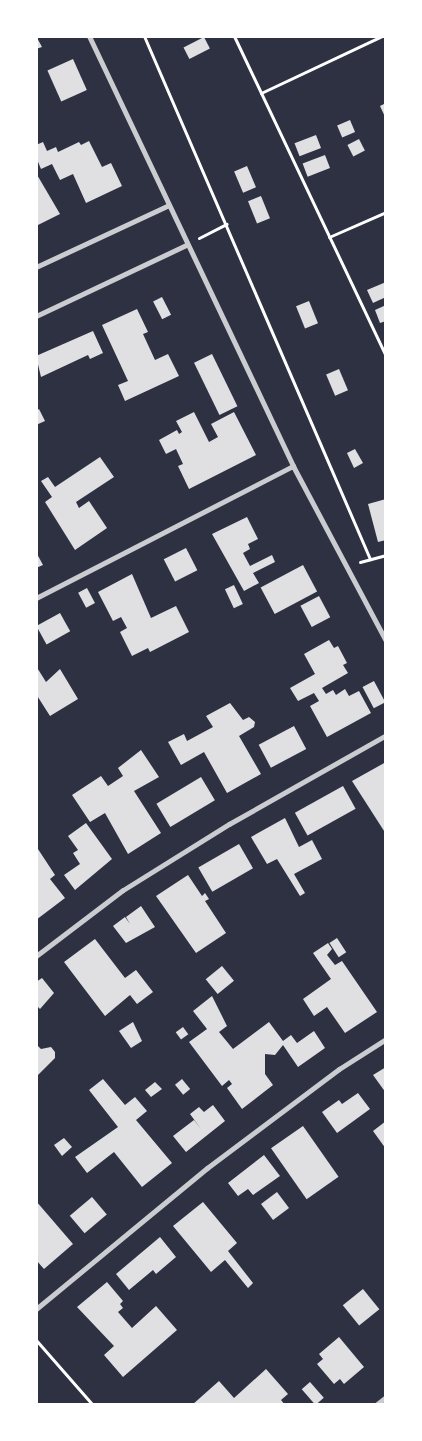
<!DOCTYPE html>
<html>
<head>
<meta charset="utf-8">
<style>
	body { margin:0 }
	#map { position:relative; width:422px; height:1441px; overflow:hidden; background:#2d3142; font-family:"Open Sans",sans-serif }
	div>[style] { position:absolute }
	.building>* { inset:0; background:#e0e0e3; transform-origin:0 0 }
	.path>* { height:3px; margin:-1.5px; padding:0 1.5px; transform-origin:1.5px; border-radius:1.5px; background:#fff }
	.minor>* { height:5px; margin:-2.5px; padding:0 2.5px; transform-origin:2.5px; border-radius:2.5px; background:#caccd0 }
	span { translate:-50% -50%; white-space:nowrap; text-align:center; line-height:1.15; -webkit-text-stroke:4px #fff; paint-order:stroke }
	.frame { position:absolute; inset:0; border:38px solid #fff; pointer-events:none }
</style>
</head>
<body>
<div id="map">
	<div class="building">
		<i style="clip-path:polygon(36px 36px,42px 47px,36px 49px)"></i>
		<i style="left:204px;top:37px;width:13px;height:23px;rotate:63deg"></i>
		<i style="left:73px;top:59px;width:34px;height:28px;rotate:66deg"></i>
		<i style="clip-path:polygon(386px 103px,386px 119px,380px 106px)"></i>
		<i style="left:350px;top:120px;width:13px;height:14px;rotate:67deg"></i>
		<i style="left:316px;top:135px;width:14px;height:23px;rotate:69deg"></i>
		<i style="left:359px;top:139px;width:13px;height:13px;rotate:63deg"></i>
		<i style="clip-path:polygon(89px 141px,102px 167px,111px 163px,122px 186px,86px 203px,73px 174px,60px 180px,52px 164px,41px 169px,36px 157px,36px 145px,43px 142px,47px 151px,56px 147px,58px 152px,79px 142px,81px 145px)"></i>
		<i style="left:325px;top:155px;width:14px;height:24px;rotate:69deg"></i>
		<i style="left:247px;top:166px;width:23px;height:14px;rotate:67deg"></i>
		<i style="clip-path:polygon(36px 173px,60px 214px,36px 226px)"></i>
		<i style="left:261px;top:196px;width:24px;height:14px;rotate:68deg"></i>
		<i style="clip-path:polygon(386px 282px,386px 297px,373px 303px,367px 290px)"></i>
		<i style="left:162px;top:297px;width:20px;height:10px;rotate:63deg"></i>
		<i style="left:309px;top:301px;width:24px;height:14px;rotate:68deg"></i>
		<i style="clip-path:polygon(386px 305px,386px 321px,380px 323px,375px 310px)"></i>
		<i style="clip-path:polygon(137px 309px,148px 332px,143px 334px,155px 360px,168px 354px,179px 376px,125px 401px,118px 385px,128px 381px,102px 325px)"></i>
		<i style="clip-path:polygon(93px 331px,103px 353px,90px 359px,88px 355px,41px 377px,36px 356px)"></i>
		<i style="left:212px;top:354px;width:58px;height:20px;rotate:64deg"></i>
		<i style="left:339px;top:369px;width:23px;height:14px;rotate:67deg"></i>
		<i style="clip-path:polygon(39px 409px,45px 421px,36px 425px,36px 411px)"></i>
		<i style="clip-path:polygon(194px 412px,209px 442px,218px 437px,211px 424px,234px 412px,256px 455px,189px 489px,178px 466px,183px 464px,176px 449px,166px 454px,159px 440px,177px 430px,179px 434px,182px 432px,176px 421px)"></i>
		<i style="clip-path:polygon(355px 449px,363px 463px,354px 468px,347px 453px)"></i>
		<i style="clip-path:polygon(100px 457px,114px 477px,76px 502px,79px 508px,89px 501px,107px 528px,75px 550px,45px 502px,52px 497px,41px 481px,48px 477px,55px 487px)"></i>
		<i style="clip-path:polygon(386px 499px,386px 540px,378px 542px,368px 504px)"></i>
		<i style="clip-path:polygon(247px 517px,258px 539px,248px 544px,250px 549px,243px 553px,250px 566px,272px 555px,275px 562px,253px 573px,259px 583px,244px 591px,212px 534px)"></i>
		<i style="left:186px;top:548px;width:25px;height:25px;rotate:63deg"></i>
		<i style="clip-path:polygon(36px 552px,43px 565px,36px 568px)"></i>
		<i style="left:303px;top:565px;width:30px;height:48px;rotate:62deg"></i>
		<i style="clip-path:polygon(132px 574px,151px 618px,176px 606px,189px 632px,150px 652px,148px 648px,132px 656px,120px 632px,127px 628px,121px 617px,113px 621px,98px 592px)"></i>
		<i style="left:234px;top:585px;width:21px;height:10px;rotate:65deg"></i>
		<i style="left:87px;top:588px;width:17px;height:10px;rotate:62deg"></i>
		<i style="left:319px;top:596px;width:24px;height:21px;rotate:62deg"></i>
		<i style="left:60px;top:613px;width:21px;height:27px;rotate:61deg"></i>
		<i style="clip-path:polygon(329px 640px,334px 648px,338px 646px,347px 663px,343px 665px,348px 673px,322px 688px,326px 694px,333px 690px,336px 695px,345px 689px,349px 696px,359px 691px,371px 713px,327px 737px,310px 706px,319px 701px,314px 693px,298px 701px,290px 688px,315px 674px,304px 654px)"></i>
		<i style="clip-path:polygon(36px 666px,46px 682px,60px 669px,78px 699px,50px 716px,36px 694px)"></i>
		<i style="left:374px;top:681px;width:24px;height:13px;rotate:62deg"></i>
		<i style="clip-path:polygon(230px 703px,243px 720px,249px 717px,255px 722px,254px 727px,239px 736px,261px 774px,227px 793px,204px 752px,181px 765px,168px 742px,184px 734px,187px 741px,213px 727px,206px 716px)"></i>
		<i style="left:294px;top:726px;width:26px;height:40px;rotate:62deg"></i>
		<i style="clip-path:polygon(141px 750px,159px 777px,134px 791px,161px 833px,128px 854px,105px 813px,90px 822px,72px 795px,101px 776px,108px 786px,123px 776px,118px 768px)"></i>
		<i style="clip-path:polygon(386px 762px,386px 834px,352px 781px)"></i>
		<i style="left:201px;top:777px;width:27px;height:52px;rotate:59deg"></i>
		<i style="left:343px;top:786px;width:26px;height:55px;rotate:61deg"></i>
		<i style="clip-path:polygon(285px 818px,299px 847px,312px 840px,322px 859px,294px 874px,305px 893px,300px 896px,277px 859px,267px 864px,251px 837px)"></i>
		<i style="clip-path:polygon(86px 823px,112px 859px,75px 890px,64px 875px,80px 864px,73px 853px,78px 850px,68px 836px)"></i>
		<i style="left:239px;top:844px;width:28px;height:47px;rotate:60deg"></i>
		<i style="clip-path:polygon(36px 846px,55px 875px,50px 879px,65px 898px,36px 920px)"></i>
		<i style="clip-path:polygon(188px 875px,202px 896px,205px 893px,209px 899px,205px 901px,226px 933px,196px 953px,156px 896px)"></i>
		<i style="clip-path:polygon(141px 906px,155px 927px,126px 943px,113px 926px,125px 917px,130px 924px,126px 917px)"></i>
		<i style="left:337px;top:938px;width:17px;height:9px;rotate:57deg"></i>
		<i style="clip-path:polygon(95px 939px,125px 978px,136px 970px,153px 992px,137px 1004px,130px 995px,105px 1016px,64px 962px)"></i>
		<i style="clip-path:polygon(328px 943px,332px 949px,327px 955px,335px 965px,342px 961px,377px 1012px,345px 1033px,327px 1007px,314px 1016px,303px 999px,331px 979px,313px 953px)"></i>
		<i style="left:222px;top:966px;width:19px;height:21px;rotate:51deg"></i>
		<i style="clip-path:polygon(42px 978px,54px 993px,40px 1009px,36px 1005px,36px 982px)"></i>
		<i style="clip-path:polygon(212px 996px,227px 1026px,219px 1032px,233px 1049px,269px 1022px,283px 1041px,291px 1035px,297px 1043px,314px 1031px,325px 1048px,298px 1067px,283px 1045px,275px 1055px,265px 1054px,265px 1074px,273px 1085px,242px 1109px,227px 1088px,232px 1084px,229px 1080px,222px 1086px,189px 1042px,207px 1029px,193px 1011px)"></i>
		<i style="clip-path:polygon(133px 1022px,142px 1041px,131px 1048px,119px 1031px)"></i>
		<i style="left:183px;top:1027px;width:9px;height:9px;rotate:54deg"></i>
		<i style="clip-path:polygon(36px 1044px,41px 1049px,51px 1047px,55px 1052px,55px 1058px,38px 1075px)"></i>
		<i style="clip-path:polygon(386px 1067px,386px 1093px,373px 1075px)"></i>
		<i style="clip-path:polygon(103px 1079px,125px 1105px,135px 1097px,147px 1111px,136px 1120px,172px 1163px,142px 1187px,114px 1152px,87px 1173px,75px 1157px,118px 1127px,89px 1090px)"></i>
		<i style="left:182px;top:1079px;width:13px;height:9px;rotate:51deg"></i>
		<i style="clip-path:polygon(155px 1082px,162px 1089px,151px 1097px,145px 1090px)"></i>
		<i style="clip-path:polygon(358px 1093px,370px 1109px,337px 1133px,322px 1112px,339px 1100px,342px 1104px)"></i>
		<i style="clip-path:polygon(213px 1105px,225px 1121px,186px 1152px,173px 1136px,194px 1120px,201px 1129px,190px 1114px,199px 1107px,204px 1112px)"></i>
		<i style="clip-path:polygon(386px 1121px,386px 1149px,373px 1131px)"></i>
		<i style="left:303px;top:1126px;width:62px;height:39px;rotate:55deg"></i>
		<i style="clip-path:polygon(64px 1138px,72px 1147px,62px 1156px,54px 1145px)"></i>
		<i style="clip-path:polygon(264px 1155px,280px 1176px,253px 1195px,248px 1189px,238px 1196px,228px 1183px)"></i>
		<i style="left:277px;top:1192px;width:20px;height:20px;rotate:53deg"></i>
		<i style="left:92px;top:1197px;width:23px;height:29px;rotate:50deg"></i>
		<i style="clip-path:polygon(36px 1201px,73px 1244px,44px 1269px,36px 1260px)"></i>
		<i style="clip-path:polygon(203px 1202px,237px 1243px,228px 1251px,253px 1283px,248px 1288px,225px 1260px,211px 1272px,173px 1226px)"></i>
		<i style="clip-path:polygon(160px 1237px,176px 1257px,156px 1274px,153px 1270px,129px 1290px,116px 1274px)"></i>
		<i style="clip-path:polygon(107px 1282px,123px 1301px,120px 1304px,123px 1308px,118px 1312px,132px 1328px,156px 1306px,177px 1330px,123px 1377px,104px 1355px,114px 1346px,77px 1307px)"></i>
		<i style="left:363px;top:1289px;width:26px;height:26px;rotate:51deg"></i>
		<i style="clip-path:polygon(339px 1337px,364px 1367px,344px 1384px,340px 1379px,334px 1384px,317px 1364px,323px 1359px,319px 1354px)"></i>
		<i style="clip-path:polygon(266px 1369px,288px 1394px,281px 1400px,285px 1405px,192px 1405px,219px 1381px,234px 1398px)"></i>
		<i style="left:310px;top:1382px;width:21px;height:11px;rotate:49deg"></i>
	</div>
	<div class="path">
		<i style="left:144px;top:36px;width:570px;rotate:66.63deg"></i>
		<i style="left:234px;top:36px;width:354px;rotate:64.6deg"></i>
		<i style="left:261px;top:93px;width:134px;rotate:-25.2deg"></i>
		<i style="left:329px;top:237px;width:62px;rotate:-23.7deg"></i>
		<i style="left:199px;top:238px;width:31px;rotate:-27deg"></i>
		<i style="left:360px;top:562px;width:27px;rotate:-15deg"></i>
		<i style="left:36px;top:1340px;width:86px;rotate:48.8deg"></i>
	</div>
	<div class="minor">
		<i style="left:89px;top:36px;width:476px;rotate:64.6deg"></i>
		<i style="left:293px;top:466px;width:198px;rotate:62deg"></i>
		<i style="left:36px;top:267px;width:145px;rotate:-25deg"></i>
		<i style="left:36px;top:316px;width:166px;rotate:-25.3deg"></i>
		<i style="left:36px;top:598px;width:289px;rotate:-27.2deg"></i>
		<i style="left:36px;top:956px;width:109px;rotate:-37.2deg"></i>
		<i style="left:123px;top:890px;width:125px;rotate:-31.9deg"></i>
		<i style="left:229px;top:824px;width:180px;rotate:-29.5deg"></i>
		<i style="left:36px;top:1309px;width:222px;rotate:-39.5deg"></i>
		<i style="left:207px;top:1168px;width:165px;rotate:-36.9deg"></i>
		<i style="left:339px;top:1069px;width:56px;rotate:-32.6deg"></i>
		<i style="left:376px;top:1405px;width:13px;rotate:-39deg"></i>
	</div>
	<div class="frame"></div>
</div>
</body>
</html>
